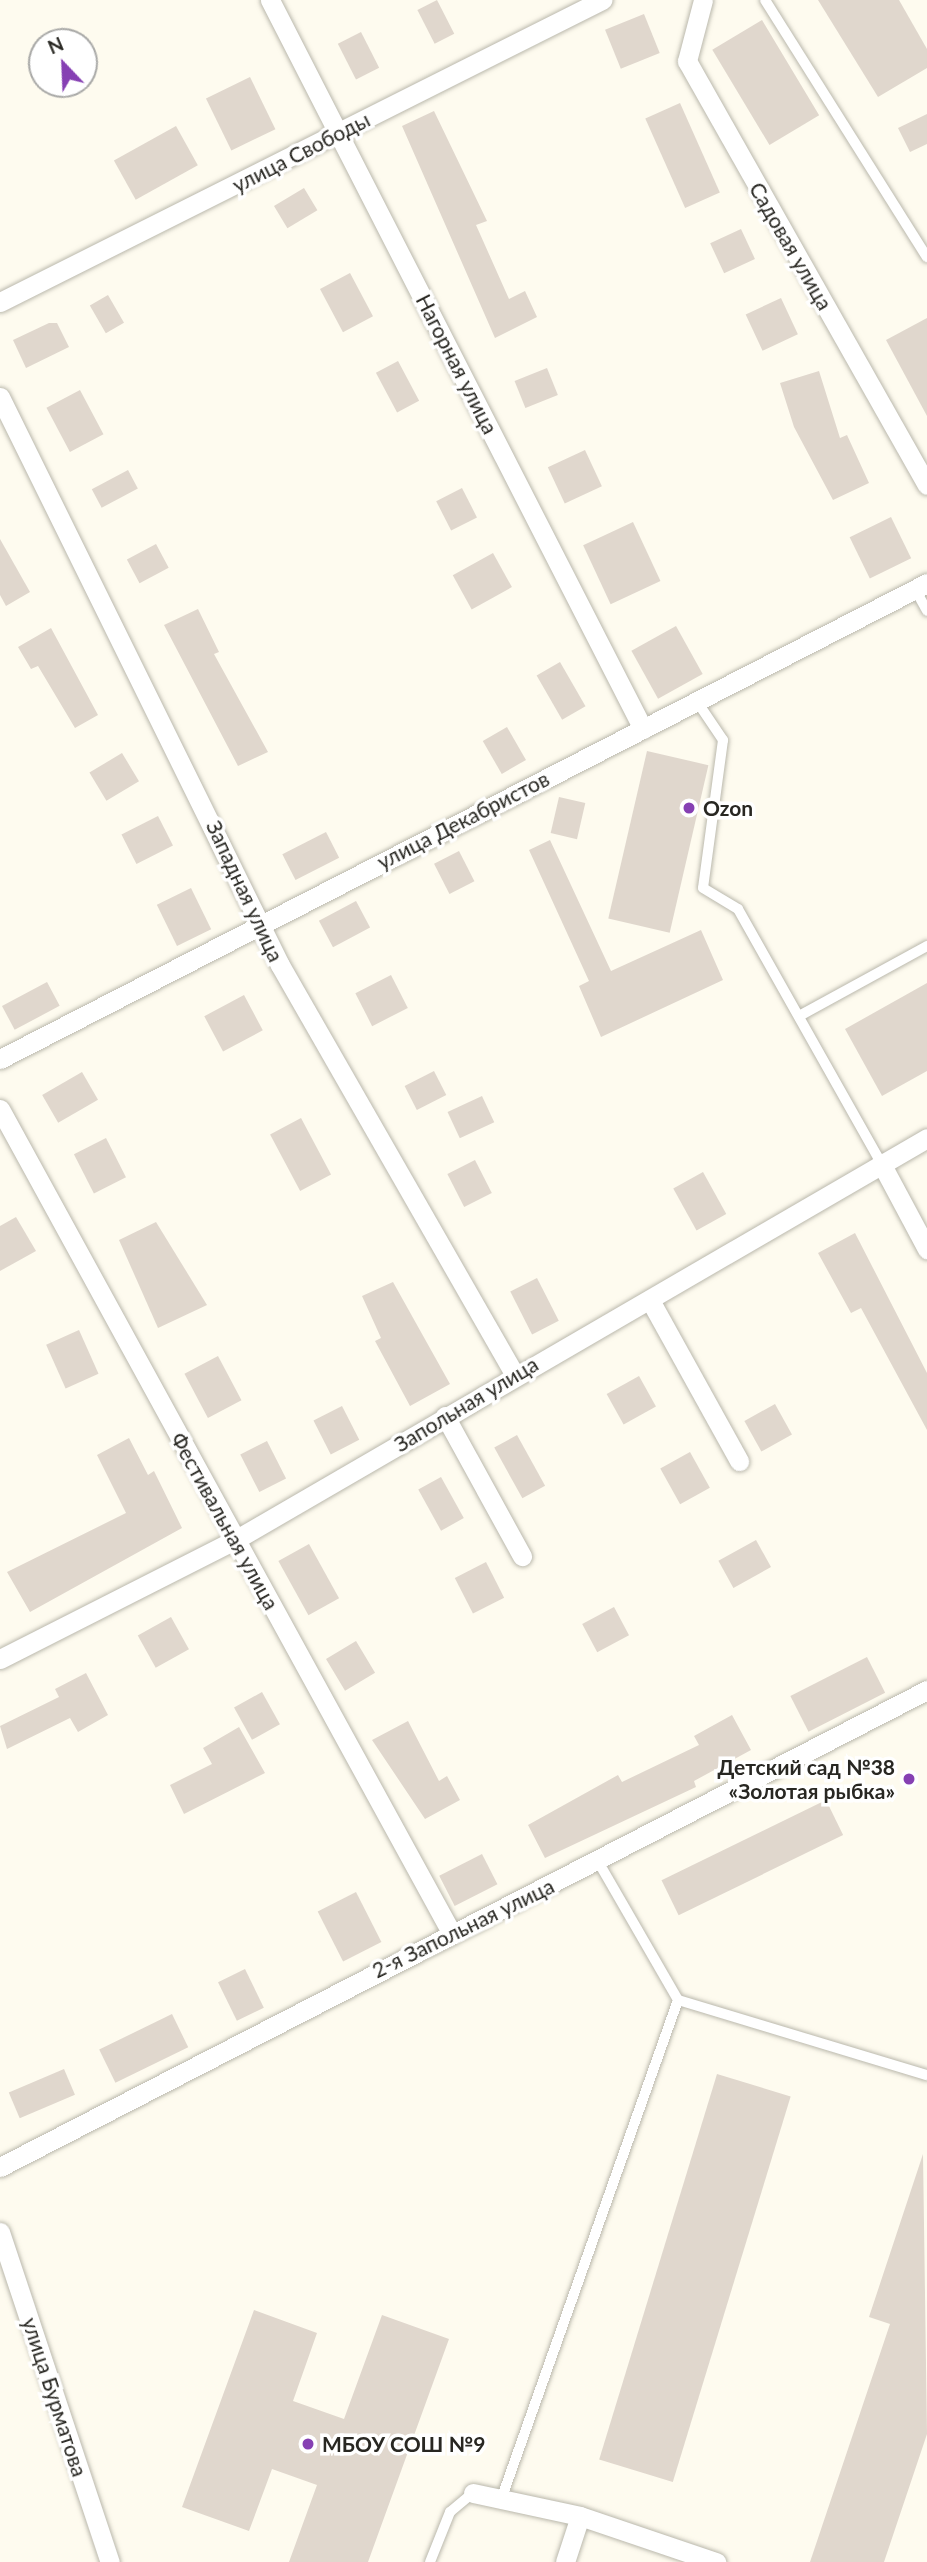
<!DOCTYPE html>
<html>
<head>
<meta charset="utf-8">
<style>
	body { margin:0 }
	#map { position:relative; width:927px; height:2562px; overflow:hidden; background:#fefbef; font-family:Lato,sans-serif }
	div>[style] { position:absolute }
	.building>* { inset:0; background:#e0d7cd; transform-origin:0 0 }
	.roads { filter:drop-shadow(0 0 2px #bab8ac) drop-shadow(0 0 2px #bab8ac) }
	.lane>* { height:10px; margin:-5px; padding:0 5px; transform-origin:5px; border-radius:5px; background:#fff }
	.street>* { height:19px; margin:-9.5px; padding:0 9.5px; transform-origin:9.5px; border-radius:9.5px; background:#fff }
	.dots>* { width:19px; height:19px; translate:-50% -50%; box-sizing:border-box; border:4px solid #fff; border-radius:50% }
	span { translate:-50% -50%; white-space:nowrap; text-align:center; line-height:1.15; -webkit-text-stroke:7px #fff; paint-order:stroke }
	.street-label { font-size:21px; color:#282722 }
	.poi-label { font-size:21px; color:#282722; font-weight:700 }
	.left { translate:0 -50%; text-align:left }
	.right { translate:-100% -50%; text-align:right }
	.north { position:absolute; left:28px; top:28px; width:70px; height:70px; box-sizing:border-box; background:#fff; border:2px solid #a9a9a7; border-radius:50%; rotate:337deg; font-size:19px; font-weight:700; line-height:28px; text-align:center; color:#282722 }
	.north::after { content:''; display:block; margin:auto; width:24px; height:32px; background:#8640b3; clip-path:polygon(50% 0,100% 100%,50% 72%,0 100%) }
</style>
</head>
<body>
<div id="map">
	<div class="building">
		<i style="left:437px;top:0;width:38px;height:22px;rotate:63deg"></i>
		<i style="clip-path:polygon(818px 0,899px 0,927px 49px,927px 68px,878px 97px)"></i>
		<i style="left:644px;top:14px;width:42px;height:42px;rotate:68deg"></i>
		<i style="left:762px;top:20px;width:111px;height:58px;rotate:59deg"></i>
		<i style="left:361px;top:32px;width:40px;height:26px;rotate:63deg"></i>
		<i style="left:250px;top:77px;width:58px;height:49px;rotate:64deg"></i>
		<i style="left:680px;top:103px;width:98px;height:38px;rotate:66deg"></i>
		<i style="clip-path:polygon(434px 111px,487px 221px,476px 225px,509px 299px,525px 291px,537px 317px,495px 338px,402px 126px)"></i>
		<i style="clip-path:polygon(927px 114px,927px 144px,910px 152px,898px 128px)"></i>
		<i style="left:176px;top:126px;width:45px;height:71px;rotate:61deg"></i>
		<i style="left:304px;top:188px;width:26px;height:35px;rotate:59deg"></i>
		<i style="left:741px;top:229px;width:33px;height:34px;rotate:65deg"></i>
		<i style="left:350px;top:273px;width:49px;height:34px;rotate:62deg"></i>
		<i style="left:108px;top:295px;width:32px;height:21px;rotate:60deg"></i>
		<i style="left:781px;top:298px;width:40px;height:39px;rotate:65deg"></i>
		<i style="clip-path:polygon(927px 318px,927px 416px,886px 340px)"></i>
		<i style="clip-path:polygon(49px 323px,57px 323px,69px 347px,26px 368px,13px 340px)"></i>
		<i style="left:398px;top:361px;width:45px;height:25px;rotate:62deg"></i>
		<i style="left:547px;top:368px;width:29px;height:35px;rotate:68deg"></i>
		<i style="clip-path:polygon(819px 371px,840px 438px,847px 435px,869px 483px,833px 500px,794px 427px,780px 383px)"></i>
		<i style="left:80px;top:390px;width:50px;height:38px;rotate:62deg"></i>
		<i style="left:585px;top:450px;width:40px;height:41px;rotate:65deg"></i>
		<i style="left:128px;top:470px;width:21px;height:41px;rotate:62deg"></i>
		<i style="left:462px;top:488px;width:33px;height:29px;rotate:63deg"></i>
		<i style="left:891px;top:517px;width:46px;height:46px;rotate:64deg"></i>
		<i style="left:633px;top:522px;width:65px;height:55px;rotate:65deg"></i>
		<i style="clip-path:polygon(0 539px,30px 592px,6px 606px,0 595px)"></i>
		<i style="left:156px;top:544px;width:27px;height:33px;rotate:62deg"></i>
		<i style="left:493px;top:553px;width:39px;height:46px;rotate:61deg"></i>
		<i style="clip-path:polygon(198px 609px,219px 652px,214px 654px,268px 752px,238px 766px,164px 625px)"></i>
		<i style="left:676px;top:626px;width:55px;height:51px;rotate:61deg"></i>
		<i style="clip-path:polygon(51px 628px,98px 715px,75px 728px,38px 666px,31px 669px,18px 647px)"></i>
		<i style="left:560px;top:662px;width:51px;height:27px;rotate:60deg"></i>
		<i style="left:507px;top:727px;width:38px;height:28px;rotate:60deg"></i>
		<i style="left:647px;top:751px;width:63px;height:172px;rotate:13deg"></i>
		<i style="left:122px;top:753px;width:33px;height:38px;rotate:59deg"></i>
		<i style="left:559px;top:797px;width:27px;height:37px;rotate:13deg"></i>
		<i style="left:158px;top:816px;width:33px;height:41px;rotate:63deg"></i>
		<i style="left:326px;top:832px;width:29px;height:49px;rotate:63deg"></i>
		<i style="clip-path:polygon(550px 840px,611px 971px,701px 930px,723px 980px,601px 1037px,579px 986px,589px 981px,529px 850px)"></i>
		<i style="left:459px;top:851px;width:34px;height:28px;rotate:63deg"></i>
		<i style="left:191px;top:888px;width:46px;height:38px;rotate:64deg"></i>
		<i style="left:356px;top:901px;width:30px;height:42px;rotate:62deg"></i>
		<i style="left:391px;top:975px;width:37px;height:40px;rotate:63deg"></i>
		<i style="left:47px;top:982px;width:27px;height:51px;rotate:62deg"></i>
		<i style="clip-path:polygon(927px 983px,927px 1071px,882px 1096px,845px 1029px)"></i>
		<i style="left:244px;top:995px;width:40px;height:45px;rotate:62deg"></i>
		<i style="left:434px;top:1071px;width:27px;height:33px;rotate:63deg"></i>
		<i style="left:82px;top:1072px;width:32px;height:46px;rotate:60deg"></i>
		<i style="left:482px;top:1096px;width:29px;height:38px;rotate:65deg"></i>
		<i style="left:301px;top:1118px;width:64px;height:35px;rotate:62deg"></i>
		<i style="left:106px;top:1138px;width:44px;height:36px;rotate:63deg"></i>
		<i style="left:475px;top:1160px;width:37px;height:31px;rotate:63deg"></i>
		<i style="left:703px;top:1172px;width:48px;height:34px;rotate:61deg"></i>
		<i style="clip-path:polygon(16px 1217px,36px 1251px,0 1271px,0 1226px)"></i>
		<i style="clip-path:polygon(156px 1222px,207px 1305px,158px 1328px,119px 1240px)"></i>
		<i style="clip-path:polygon(855px 1233px,927px 1373px,927px 1430px,861px 1308px,851px 1313px,818px 1253px)"></i>
		<i style="left:537px;top:1278px;width:48px;height:30px;rotate:63deg"></i>
		<i style="clip-path:polygon(393px 1282px,450px 1384px,410px 1406px,375px 1341px,381px 1338px,362px 1296px)"></i>
		<i style="left:79px;top:1330px;width:48px;height:36px;rotate:66deg"></i>
		<i style="left:218px;top:1356px;width:50px;height:38px;rotate:62deg"></i>
		<i style="left:639px;top:1376px;width:35px;height:37px;rotate:61deg"></i>
		<i style="left:775px;top:1404px;width:35px;height:35px;rotate:61deg"></i>
		<i style="left:342px;top:1406px;width:38px;height:32px;rotate:63deg"></i>
		<i style="left:517px;top:1435px;width:58px;height:26px;rotate:61deg"></i>
		<i style="clip-path:polygon(129px 1438px,148px 1475px,154px 1471px,182px 1528px,30px 1612px,7px 1572px,126px 1513px,97px 1455px)"></i>
		<i style="left:267px;top:1441px;width:42px;height:30px;rotate:63deg"></i>
		<i style="left:690px;top:1452px;width:41px;height:34px;rotate:61deg"></i>
		<i style="left:441px;top:1477px;width:47px;height:26px;rotate:61deg"></i>
		<i style="left:756px;top:1540px;width:31px;height:43px;rotate:61deg"></i>
		<i style="left:309px;top:1544px;width:62px;height:35px;rotate:61deg"></i>
		<i style="left:486px;top:1562px;width:40px;height:35px;rotate:63deg"></i>
		<i style="left:614px;top:1607px;width:32px;height:36px;rotate:62deg"></i>
		<i style="left:171px;top:1617px;width:37px;height:38px;rotate:61deg"></i>
		<i style="left:356px;top:1641px;width:37px;height:35px;rotate:59deg"></i>
		<i style="left:867px;top:1657px;width:40px;height:86px;rotate:63deg"></i>
		<i style="clip-path:polygon(86px 1673px,108px 1715px,78px 1732px,70px 1718px,7px 1749px,0 1726px,59px 1697px,55px 1689px)"></i>
		<i style="left:262px;top:1692px;width:37px;height:32px;rotate:61deg"></i>
		<i style="clip-path:polygon(732px 1715px,751px 1750px,694px 1781px,696px 1787px,545px 1858px,528px 1825px,618px 1775px,622px 1782px,699px 1745px,694px 1736px)"></i>
		<i style="clip-path:polygon(408px 1721px,439px 1781px,447px 1776px,460px 1800px,425px 1819px,372px 1740px)"></i>
		<i style="clip-path:polygon(239px 1727px,265px 1773px,184px 1814px,170px 1785px,212px 1764px,203px 1748px)"></i>
		<i style="left:826px;top:1800px;width:39px;height:183px;rotate:64deg"></i>
		<i style="left:482px;top:1854px;width:34px;height:48px;rotate:63deg"></i>
		<i style="left:356px;top:1892px;width:56px;height:43px;rotate:63deg"></i>
		<i style="left:245px;top:1969px;width:43px;height:30px;rotate:64deg"></i>
		<i style="left:172px;top:2014px;width:37px;height:81px;rotate:64deg"></i>
		<i style="left:64px;top:2069px;width:28px;height:60px;rotate:67deg"></i>
		<i style="left:717px;top:2074px;width:77px;height:403px;rotate:17deg"></i>
		<i style="clip-path:polygon(923px 2154px,927px 2434px,884px 2562px,810px 2562px,890px 2324px,869px 2317px)"></i>
		<i style="clip-path:polygon(254px 2310px,317px 2333px,293px 2401px,344px 2419px,382px 2315px,449px 2339px,368px 2562px,289px 2562px,317px 2485px,272px 2469px,249px 2531px,182px 2507px)"></i>
	</div>
	<div class="roads">
		<div class="lane">
			<i style="left:765px;top:0;width:304px;rotate:57.8deg"></i>
			<i style="left:915px;top:589px;width:25px;rotate:61deg"></i>
			<i style="left:698px;top:703px;width:45px;rotate:56deg"></i>
			<i style="left:723px;top:740px;width:149px;rotate:97.7deg"></i>
			<i style="left:703px;top:888px;width:41px;rotate:31deg"></i>
			<i style="left:738px;top:909px;width:291px;rotate:60.6deg"></i>
			<i style="left:801px;top:1015px;width:144px;rotate:-28.7deg"></i>
			<i style="left:678px;top:2000px;width:260px;rotate:16.8deg"></i>
			<i style="left:502px;top:2497px;width:527px;rotate:-70.5deg"></i>
			<i style="left:678px;top:2000px;width:158px;rotate:-120deg"></i>
			<i style="left:430px;top:2562px;width:54px;rotate:-68.2deg"></i>
			<i style="left:450px;top:2512px;width:30px;rotate:-40deg"></i>
		</div>
		<div class="street">
			<i style="left:270px;top:0;width:819px;rotate:62.9deg"></i>
			<i style="left:703px;top:0;width:63px;rotate:104.7deg"></i>
			<i style="left:687px;top:61px;width:487px;rotate:60.5deg"></i>
			<i style="left:0;top:302px;width:674px;rotate:-26.64deg"></i>
			<i style="left:0;top:397px;width:633px;rotate:63.76deg"></i>
			<i style="left:280px;top:965px;width:470px;rotate:60.2deg"></i>
			<i style="left:0;top:1059px;width:1042px;rotate:-27.18deg"></i>
			<i style="left:0;top:1109px;width:938px;rotate:61.28deg"></i>
			<i style="left:881px;top:1163px;width:98px;rotate:61.9deg"></i>
			<i style="left:651px;top:1302px;width:182px;rotate:61deg"></i>
			<i style="left:445px;top:1416px;width:160px;rotate:61.2deg"></i>
			<i style="left:0;top:1659px;width:263px;rotate:-26.9deg"></i>
			<i style="left:235px;top:1540px;width:800px;rotate:-30.15deg"></i>
			<i style="left:0;top:2167px;width:1043px;rotate:-27.23deg"></i>
			<i style="left:0;top:2232px;width:348px;rotate:71.6deg"></i>
			<i style="left:473px;top:2493px;width:109px;rotate:12.1deg"></i>
			<i style="left:580px;top:2516px;width:144px;rotate:18.7deg"></i>
			<i style="left:565px;top:2562px;width:48px;rotate:-71.9deg"></i>
		</div>
	</div>
	<div class="dots">
		<i style="left:689px;top:808px;background:#8640b3"></i>
		<i style="left:909px;top:1779px;background:#8640b3"></i>
		<i style="left:308px;top:2444px;background:#8640b3"></i>
	</div>
	<div class="street-label">
		<span style="left:301px;top:152px;rotate:-27deg">улица Свободы</span>
		<span style="left:791px;top:246px;rotate:60deg">Садовая улица</span>
		<span style="left:457px;top:364px;rotate:63deg">Нагорная улица</span>
		<span style="left:463px;top:820px;rotate:-27deg">улица Декабристов</span>
		<span style="left:245px;top:891px;rotate:65deg">Западная улица</span>
		<span style="left:466px;top:1404px;rotate:-31deg">Запольная улица</span>
		<span style="left:225px;top:1521px;rotate:61deg">Фестивальная улица</span>
		<span style="left:463px;top:1928px;rotate:-26deg">2-я Запольная улица</span>
		<span style="left:55px;top:2397px;rotate:72deg">улица Бурматова</span>
	</div>
	<div class="poi-label">
		<span class="left" style="left:703px;top:808px">Ozon</span>
		<span class="right" style="left:895px;top:1779px">Детский сад №38<br>«Золотая рыбка»</span>
		<span class="left" style="left:322px;top:2444px">МБОУ СОШ №9</span>
	</div>
	<div class="north">N</div>
</div>
</body>
</html>
